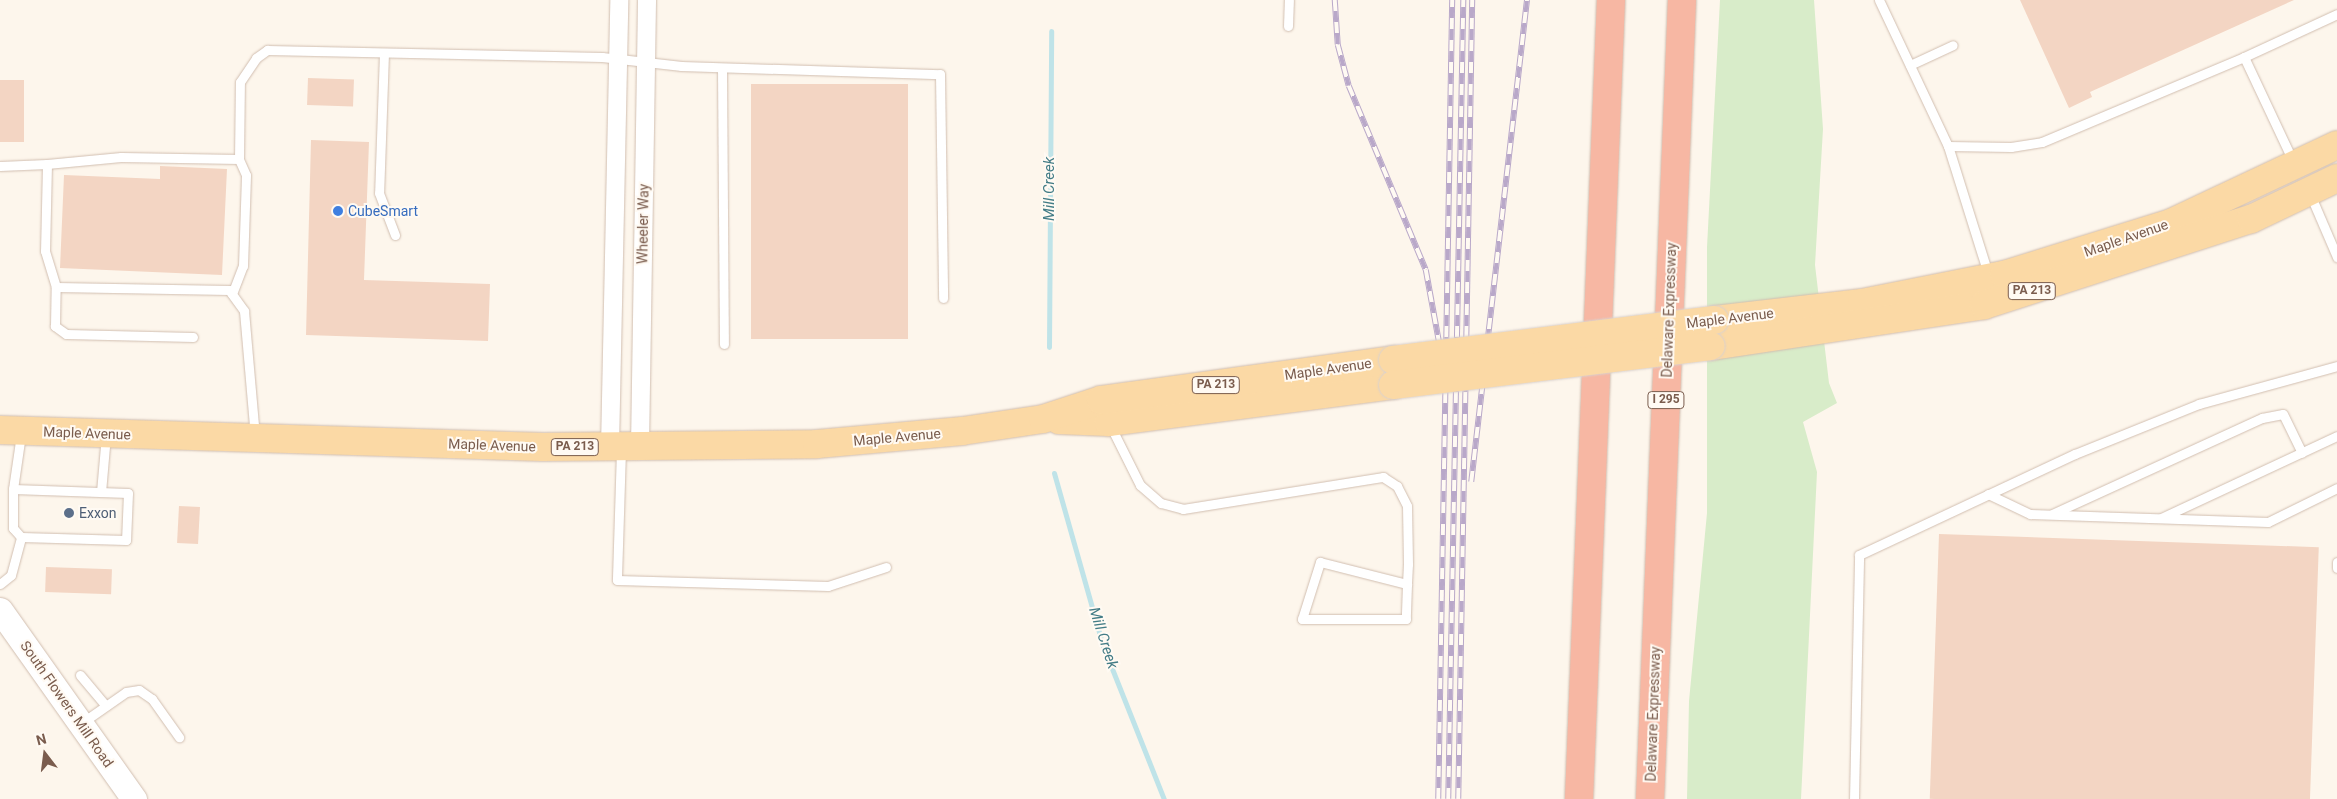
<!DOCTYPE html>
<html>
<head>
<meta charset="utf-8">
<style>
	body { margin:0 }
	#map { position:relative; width:2337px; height:799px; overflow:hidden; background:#fdf6ec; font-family:Roboto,sans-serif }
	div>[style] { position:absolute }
	.green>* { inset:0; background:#d8ecc9 }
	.stream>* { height:5px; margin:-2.5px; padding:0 2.5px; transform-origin:2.5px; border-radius:2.5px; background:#bfe3e8 }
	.building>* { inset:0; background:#f3d5c3; transform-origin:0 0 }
	.roads { filter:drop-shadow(0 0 1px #d1beb0) drop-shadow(0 0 1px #d1beb0) }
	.lane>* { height:9px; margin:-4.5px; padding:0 4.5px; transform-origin:4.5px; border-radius:4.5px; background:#fff }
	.street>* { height:18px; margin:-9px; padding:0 9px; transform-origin:9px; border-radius:9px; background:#fff }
	.secondary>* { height:25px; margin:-12.5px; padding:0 12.5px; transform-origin:12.5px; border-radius:12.5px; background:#fff }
	.primary>* { height:28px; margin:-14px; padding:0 14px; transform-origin:14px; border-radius:14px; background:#fbd9a5 }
	.highway>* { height:28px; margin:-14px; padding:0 14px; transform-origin:14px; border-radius:14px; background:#f7b7a3 }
	.rail>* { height:5.5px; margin-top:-2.75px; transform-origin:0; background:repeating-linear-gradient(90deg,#fffaf3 0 11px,#b9a8c9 0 22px); box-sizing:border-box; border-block:1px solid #b9a8c9 }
	.bridges { filter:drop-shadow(0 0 1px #dad1cd) drop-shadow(0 0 1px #dad1cd) }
	.primary-bridge>* { height:28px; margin:-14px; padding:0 14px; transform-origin:14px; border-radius:14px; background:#fbd9a5 }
	.dots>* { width:14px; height:14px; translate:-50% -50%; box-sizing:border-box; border:2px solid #fffaf3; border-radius:50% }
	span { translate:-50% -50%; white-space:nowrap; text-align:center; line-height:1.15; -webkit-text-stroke:4px #fffaf3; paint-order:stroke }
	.shield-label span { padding:1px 4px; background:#fffaf3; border:1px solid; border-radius:4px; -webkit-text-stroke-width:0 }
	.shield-label { font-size:12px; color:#7a5c4d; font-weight:700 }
	.shop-label { font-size:14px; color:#366cbe }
	.left { translate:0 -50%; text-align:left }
	.street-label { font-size:14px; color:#7a5c4d }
	.service-label { font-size:14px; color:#4e5e75 }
	.water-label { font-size:15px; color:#437c86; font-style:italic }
	.north { position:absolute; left:20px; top:729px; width:50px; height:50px; -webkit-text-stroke:4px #fffaf3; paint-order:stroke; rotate:345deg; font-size:14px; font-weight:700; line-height:20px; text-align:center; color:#7a5c4d }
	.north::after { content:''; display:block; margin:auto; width:18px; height:22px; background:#7a5c4d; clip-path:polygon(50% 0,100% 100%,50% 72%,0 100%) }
</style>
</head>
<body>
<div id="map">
	<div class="green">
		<i style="clip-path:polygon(1720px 0,1814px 0,1823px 129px,1815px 265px,1829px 383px,1837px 403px,1803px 422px,1817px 472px,1801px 799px,1687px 799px,1689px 701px,1707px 513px,1707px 247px)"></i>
	</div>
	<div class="stream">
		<i style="left:1049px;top:347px;width:316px;rotate:-89.6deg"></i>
		<i style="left:1054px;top:473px;width:180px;rotate:74.2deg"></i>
		<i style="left:1103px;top:646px;width:165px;rotate:68.3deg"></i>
	</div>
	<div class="building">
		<i style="clip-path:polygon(2020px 0,2294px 0,2090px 92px,2092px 97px,2069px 108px)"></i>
		<i style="left:308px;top:78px;width:46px;height:27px;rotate:2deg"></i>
		<i style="left:0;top:80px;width:24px;height:62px"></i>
		<i style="left:751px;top:84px;width:157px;height:255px"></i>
		<i style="clip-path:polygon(311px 140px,369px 142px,364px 280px,490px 284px,488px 341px,306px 335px)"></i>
		<i style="clip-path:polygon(160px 166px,227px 169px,222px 275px,60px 268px,64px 175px,160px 179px)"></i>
		<i style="left:179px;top:506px;width:21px;height:37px;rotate:3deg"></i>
		<i style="left:1939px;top:534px;width:380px;height:265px;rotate:2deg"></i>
		<i style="left:46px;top:567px;width:66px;height:25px;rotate:2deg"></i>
	</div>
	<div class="roads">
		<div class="lane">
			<i style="left:1879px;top:0;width:161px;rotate:64.7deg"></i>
			<i style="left:1948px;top:146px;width:63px;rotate:0.9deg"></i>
			<i style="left:2011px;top:147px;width:31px;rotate:-9deg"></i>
			<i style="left:2042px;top:142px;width:219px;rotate:-22.8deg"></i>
			<i style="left:2244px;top:57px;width:115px;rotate:64.8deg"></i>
			<i style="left:1288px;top:26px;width:26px;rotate:-88deg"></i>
			<i style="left:384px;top:53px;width:140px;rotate:92deg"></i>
			<i style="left:379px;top:193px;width:45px;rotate:69.1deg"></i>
			<i style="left:2244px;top:57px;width:102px;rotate:-24.8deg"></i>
			<i style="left:1910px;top:65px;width:47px;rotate:-24.9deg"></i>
			<i style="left:722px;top:68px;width:276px;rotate:89.6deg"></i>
			<i style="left:1948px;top:146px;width:134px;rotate:72.6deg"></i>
			<i style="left:47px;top:164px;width:74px;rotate:-5.4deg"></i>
			<i style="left:121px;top:157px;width:118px;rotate:1deg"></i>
			<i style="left:239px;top:159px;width:77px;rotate:-89.3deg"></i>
			<i style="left:240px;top:82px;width:29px;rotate:-56deg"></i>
			<i style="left:256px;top:58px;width:14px;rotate:-36deg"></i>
			<i style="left:267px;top:50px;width:335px;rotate:1.2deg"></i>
			<i style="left:602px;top:57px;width:80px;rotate:6.5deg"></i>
			<i style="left:681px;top:66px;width:259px;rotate:1.8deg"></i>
			<i style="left:940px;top:74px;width:224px;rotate:89.2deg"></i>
			<i style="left:0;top:166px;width:47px;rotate:-2.4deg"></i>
			<i style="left:47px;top:164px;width:87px;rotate:91.3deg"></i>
			<i style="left:45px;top:251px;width:38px;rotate:73deg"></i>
			<i style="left:2310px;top:194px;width:69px;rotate:66.8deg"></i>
			<i style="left:232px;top:294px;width:30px;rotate:-69deg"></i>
			<i style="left:243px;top:266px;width:91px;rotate:-88.1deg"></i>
			<i style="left:246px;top:175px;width:17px;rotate:-114deg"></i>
			<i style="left:193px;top:337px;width:127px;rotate:-178.6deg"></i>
			<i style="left:66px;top:334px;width:14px;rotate:-144deg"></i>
			<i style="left:55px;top:326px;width:39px;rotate:-89deg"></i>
			<i style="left:56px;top:287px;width:173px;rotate:1deg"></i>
			<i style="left:229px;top:290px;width:26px;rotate:54deg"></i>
			<i style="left:244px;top:311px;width:125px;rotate:85deg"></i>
			<i style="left:1110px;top:425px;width:67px;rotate:63.4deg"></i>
			<i style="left:1140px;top:485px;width:28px;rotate:41deg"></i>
			<i style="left:1161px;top:503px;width:23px;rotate:15deg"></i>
			<i style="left:1183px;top:509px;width:203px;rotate:-9.1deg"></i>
			<i style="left:1383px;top:477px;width:17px;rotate:33deg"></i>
			<i style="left:1397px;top:486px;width:22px;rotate:63deg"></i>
			<i style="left:1407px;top:506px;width:58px;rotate:89deg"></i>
			<i style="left:1408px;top:564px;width:20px;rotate:93deg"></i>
			<i style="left:1407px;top:584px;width:35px;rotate:92deg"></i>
			<i style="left:1406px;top:619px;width:104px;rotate:180deg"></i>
			<i style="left:1302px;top:619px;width:60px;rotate:-72.5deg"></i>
			<i style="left:1320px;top:562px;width:90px;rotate:14.2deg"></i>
			<i style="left:621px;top:450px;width:130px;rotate:91.8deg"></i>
			<i style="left:617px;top:580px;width:211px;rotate:1.6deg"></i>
			<i style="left:828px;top:586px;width:61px;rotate:-18.1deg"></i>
			<i style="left:13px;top:489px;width:115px;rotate:2deg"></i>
			<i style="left:128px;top:493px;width:47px;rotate:92.4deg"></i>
			<i style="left:126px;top:540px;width:105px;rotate:-178.4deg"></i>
			<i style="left:21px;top:537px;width:12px;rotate:-132deg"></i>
			<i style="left:13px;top:528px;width:39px;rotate:-90deg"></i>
			<i style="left:13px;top:489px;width:56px;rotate:-81.7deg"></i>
			<i style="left:101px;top:492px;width:57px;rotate:-85deg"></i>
			<i style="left:1988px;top:494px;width:47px;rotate:25.5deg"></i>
			<i style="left:2030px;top:514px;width:238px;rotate:1.9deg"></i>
			<i style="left:2268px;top:522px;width:77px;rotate:-26.2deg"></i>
			<i style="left:2052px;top:514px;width:231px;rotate:-24.6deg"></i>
			<i style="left:2262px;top:418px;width:21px;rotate:-11deg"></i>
			<i style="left:2283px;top:414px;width:43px;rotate:64deg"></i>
			<i style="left:2161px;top:518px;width:194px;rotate:-25deg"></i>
			<i style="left:2337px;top:562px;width:6px;rotate:90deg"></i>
			<i style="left:0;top:584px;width:14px;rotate:-39deg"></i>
			<i style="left:11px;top:575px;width:39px;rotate:-75deg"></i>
			<i style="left:80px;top:675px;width:40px;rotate:50deg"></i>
			<i style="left:83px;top:722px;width:52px;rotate:-34.9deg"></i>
			<i style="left:126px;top:692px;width:13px;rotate:-9deg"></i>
			<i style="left:139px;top:690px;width:16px;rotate:35deg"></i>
			<i style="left:152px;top:699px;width:47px;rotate:54.6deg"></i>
			<i style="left:1854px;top:799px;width:244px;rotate:-88.8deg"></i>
			<i style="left:1859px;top:555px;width:238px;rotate:-25.1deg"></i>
			<i style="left:2075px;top:454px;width:134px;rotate:-22deg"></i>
			<i style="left:2199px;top:404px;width:143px;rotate:-15.4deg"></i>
		</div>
		<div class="street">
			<i style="left:610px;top:447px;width:447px;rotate:-88.8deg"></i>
			<i style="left:640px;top:447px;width:447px;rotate:-89.1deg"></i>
		</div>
		<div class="secondary">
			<i style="left:0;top:610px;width:232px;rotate:54.7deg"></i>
		</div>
		<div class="primary">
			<i style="left:1715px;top:320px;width:148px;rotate:-6.6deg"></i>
			<i style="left:1862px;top:303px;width:145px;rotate:-11.2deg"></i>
			<i style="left:2004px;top:275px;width:175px;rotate:-17.3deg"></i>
			<i style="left:2171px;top:223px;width:183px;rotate:-25.2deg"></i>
			<i style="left:1711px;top:346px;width:276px;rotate:-8.5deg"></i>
			<i style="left:1984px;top:305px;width:281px;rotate:-17.9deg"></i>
			<i style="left:2251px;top:219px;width:95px;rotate:-25.5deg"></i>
			<i style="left:1059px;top:420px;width:50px;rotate:2.3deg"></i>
			<i style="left:1109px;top:422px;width:286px;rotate:-7.4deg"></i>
			<i style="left:0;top:430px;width:543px;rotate:1.79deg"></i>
			<i style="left:543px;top:447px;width:274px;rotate:-0.6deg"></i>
			<i style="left:817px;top:444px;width:146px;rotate:-5.1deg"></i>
			<i style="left:962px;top:431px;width:82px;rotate:-8.4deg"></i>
			<i style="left:1043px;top:419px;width:61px;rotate:-18.1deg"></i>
			<i style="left:1101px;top:400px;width:295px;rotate:-7.8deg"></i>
		</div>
		<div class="highway">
			<i style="left:1579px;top:799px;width:800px;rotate:-87.71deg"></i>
			<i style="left:1650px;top:799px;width:800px;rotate:-87.71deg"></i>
		</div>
	</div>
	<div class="rail">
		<i style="left:1335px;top:0;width:45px;rotate:86.2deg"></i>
		<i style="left:1338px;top:45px;width:42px;rotate:75deg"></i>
		<i style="left:1349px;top:86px;width:199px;rotate:67.3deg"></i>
		<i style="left:1426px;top:270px;width:77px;rotate:79.6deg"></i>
		<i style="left:1471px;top:482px;width:485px;rotate:-83.4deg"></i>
		<i style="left:1438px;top:799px;width:799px;rotate:-89deg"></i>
		<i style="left:1448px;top:799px;width:799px;rotate:-88.92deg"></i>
		<i style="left:1458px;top:799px;width:799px;rotate:-89deg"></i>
	</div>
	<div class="bridges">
		<div class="primary-bridge">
			<i style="left:1393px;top:360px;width:324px;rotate:-7.1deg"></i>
			<i style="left:1393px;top:385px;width:320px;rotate:-7deg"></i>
		</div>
	</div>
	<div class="dots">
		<i style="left:338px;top:211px;background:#3f7fe0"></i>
		<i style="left:69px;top:513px;background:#5c6f8a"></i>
	</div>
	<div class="shield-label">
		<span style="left:2032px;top:291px">PA 213</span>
		<span style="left:1216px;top:385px">PA 213</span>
		<span style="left:1666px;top:400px">I 295</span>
		<span style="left:575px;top:447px">PA 213</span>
	</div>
	<div class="shop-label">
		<span class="left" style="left:348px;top:211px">CubeSmart</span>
	</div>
	<div class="street-label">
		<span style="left:643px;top:224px;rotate:-89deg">Wheeler Way</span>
		<span style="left:2126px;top:238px;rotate:-19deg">Maple Avenue</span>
		<span style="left:1669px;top:310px;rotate:-88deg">Delaware Expressway</span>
		<span style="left:1730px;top:318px;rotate:-7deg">Maple Avenue</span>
		<span style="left:1328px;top:369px;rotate:-8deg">Maple Avenue</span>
		<span style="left:87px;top:433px;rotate:2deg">Maple Avenue</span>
		<span style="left:897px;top:437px;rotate:-5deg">Maple Avenue</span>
		<span style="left:492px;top:445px;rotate:2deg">Maple Avenue</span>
		<span style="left:67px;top:704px;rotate:55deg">South Flowers Mill Road</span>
		<span style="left:1653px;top:714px;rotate:-88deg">Delaware Expressway</span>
	</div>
	<div class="service-label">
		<span class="left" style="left:79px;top:513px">Exxon</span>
	</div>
	<div class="water-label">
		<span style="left:1050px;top:189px;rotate:-90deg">Mill Creek</span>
		<span style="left:1103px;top:638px;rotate:72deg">Mill Creek</span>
	</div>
	<div class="north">N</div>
</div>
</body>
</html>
